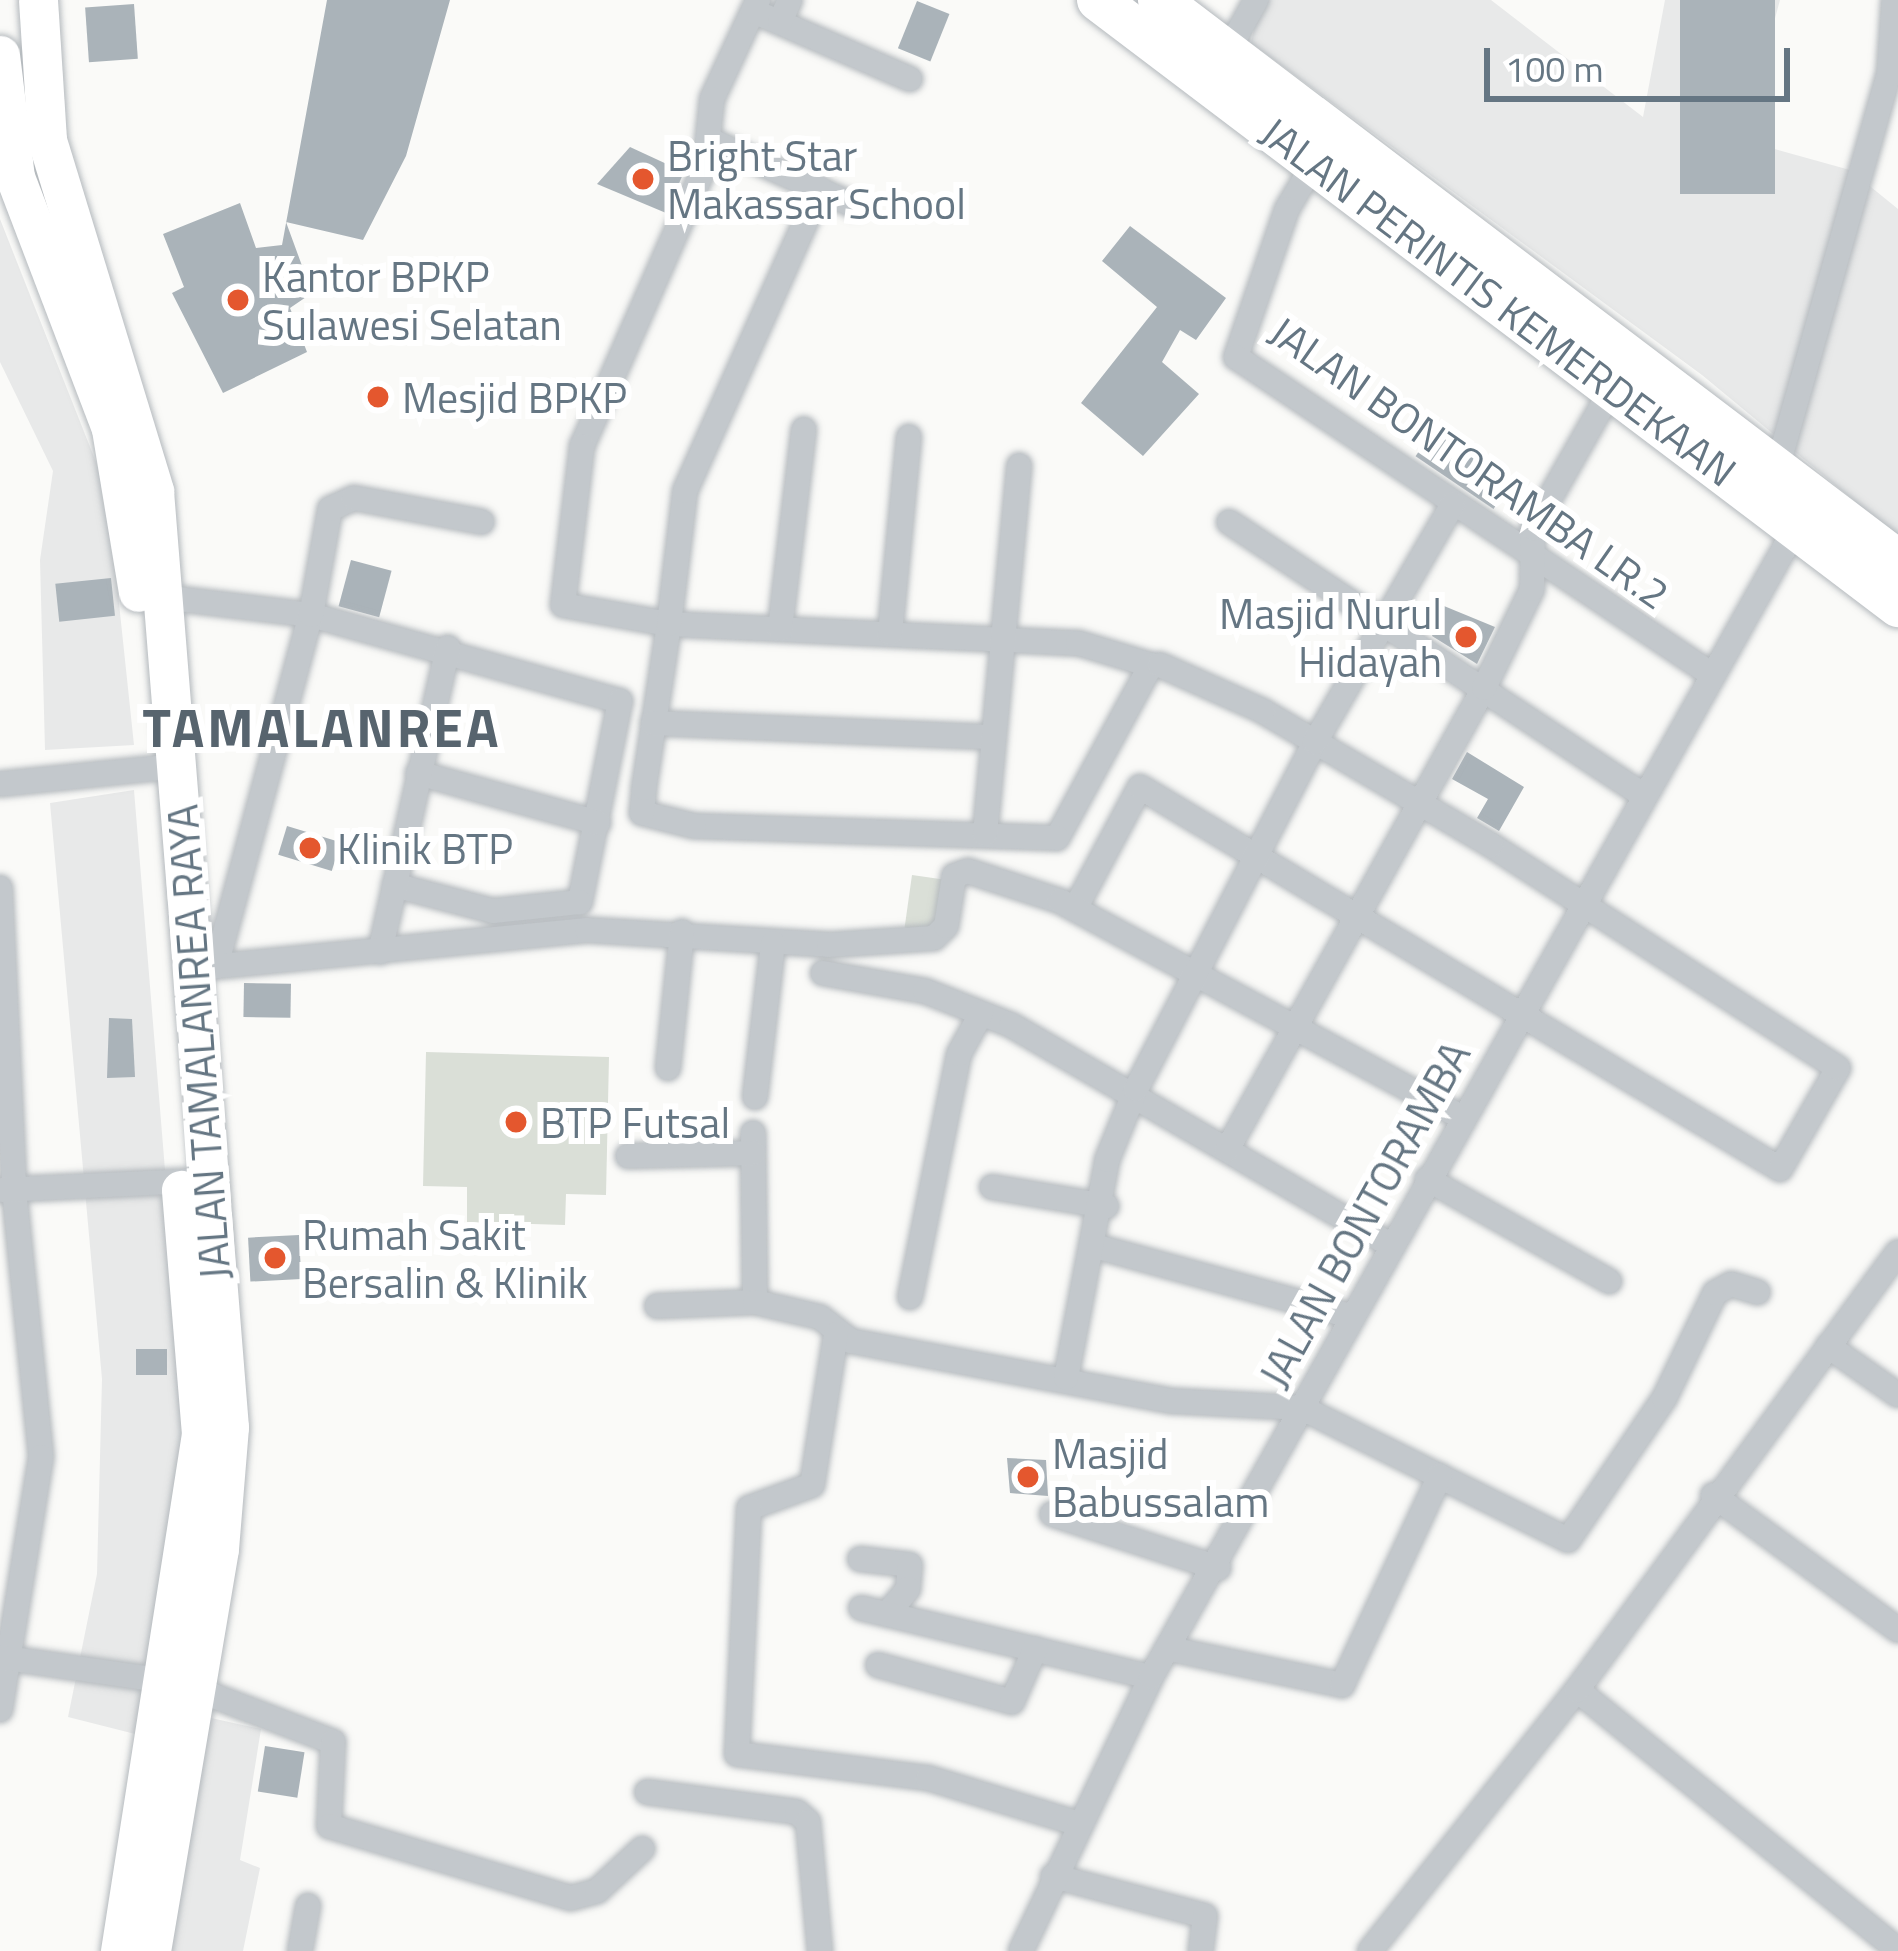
<!DOCTYPE html>
<html>
<head>
<meta charset="utf-8">
<style>
	body { margin:0 }
	#map { position:relative; width:1898px; height:1951px; overflow:hidden; background:#fafaf8; font-family:"Titillium Web",sans-serif }
	div>[style] { position:absolute }
	.built>* { inset:0; background:#e8e9e9 }
	.green>* { inset:0; background:#dadfd7; transform-origin:0 0 }
	.building>* { inset:0; background:#aab3b9; transform-origin:0 0 }
	.roads { filter:drop-shadow(0 0 3px #b5babe) drop-shadow(0 0 3px #b5babe) }
	.minor>* { height:24px; margin:-12px; padding:0 12px; transform-origin:12px; border-radius:12px; background:#c3c8cc }
	.primary>* { height:39px; margin:-19.5px; padding:0 19.5px; transform-origin:19.5px; border-radius:19.5px; background:#fff }
	.trunk>* { height:42px; margin:-21px; padding:0 21px; transform-origin:21px; border-radius:21px; background:#fff }
	.dots>* { width:33px; height:33px; translate:-50% -50%; box-sizing:border-box; border:6px solid #fff; border-radius:50% }
	span { translate:-50% -50%; white-space:nowrap; text-align:center; line-height:1.15; -webkit-text-stroke:12px #fff; paint-order:stroke }
	.poi-label { font-size:42px; color:#657683 }
	.left { translate:0 -50%; text-align:left }
	.right { translate:-100% -50%; text-align:right }
	.street-label { font-size:42px; color:#657683 }
	.district-label { font-size:54px; color:#57646e; font-weight:700; letter-spacing:3px }
	.scale { position:absolute; left:1484px; top:48px; width:306px; height:54px; box-sizing:border-box; border:6px solid #657683; border-top:0; padding-left:15px; font-size:36px; line-height:42px; white-space:nowrap; color:#657683; -webkit-text-stroke:9px #fff; paint-order:stroke }
</style>
</head>
<body>
<div id="map">
	<div class="built">
		<i style="clip-path:polygon(1260px 0,1491px 0,1643px 117px,1665px 0,1780px 0,1742px 140px,1850px 170px,1898px 209px,1898px 537px,1702px 375px,1251px 43px)"></i>
		<i style="clip-path:polygon(0 219px,107px 490px,134px 745px,45px 750px,40px 560px,53px 471px,0 362px)"></i>
		<i style="clip-path:polygon(134px 790px,185px 1415px,143px 1736px,68px 1717px,97px 1574px,102px 1379px,50px 803px)"></i>
		<i style="clip-path:polygon(202px 1716px,261px 1729px,240px 1860px,260px 1868px,243px 1951px,163px 1951px)"></i>
	</div>
	<div class="green">
		<i style="left:912px;top:875px;width:30px;height:53px;rotate:8deg"></i>
		<i style="clip-path:polygon(426px 1052px,609px 1057px,606px 1195px,566px 1194px,565px 1225px,467px 1222px,467px 1187px,423px 1186px)"></i>
	</div>
	<div class="building">
		<i style="clip-path:polygon(327px 0,450px 0,406px 156px,363px 240px,286px 222px,312px 293px,290px 308px,307px 352px,223px 393px,172px 293px,184px 287px,163px 234px,240px 203px,256px 248px,282px 245px)"></i>
		<i style="left:1680px;top:0;width:95px;height:194px"></i>
		<i style="left:917px;top:1px;width:35px;height:51px;rotate:22deg"></i>
		<i style="left:134px;top:4px;width:55px;height:49px;rotate:86deg"></i>
		<i style="clip-path:polygon(630px 147px,684px 172px,666px 213px,597px 184px)"></i>
		<i style="clip-path:polygon(1130px 226px,1226px 298px,1196px 340px,1180px 330px,1162px 362px,1199px 394px,1143px 456px,1081px 403px,1157px 307px,1102px 261px)"></i>
		<i style="left:1434px;top:429px;width:94px;height:33px;rotate:34deg"></i>
		<i style="left:351px;top:560px;width:42px;height:48px;rotate:15deg"></i>
		<i style="left:111px;top:578px;width:38px;height:56px;rotate:84deg"></i>
		<i style="clip-path:polygon(1444px 606px,1495px 627px,1477px 664px,1432px 636px)"></i>
		<i style="clip-path:polygon(1467px 752px,1524px 787px,1499px 831px,1477px 818px,1488px 799px,1452px 779px)"></i>
		<i style="left:287px;top:826px;width:56px;height:30px;rotate:17deg"></i>
		<i style="left:244px;top:983px;width:47px;height:34px;rotate:1deg"></i>
		<i style="clip-path:polygon(109px 1018px,132px 1019px,135px 1077px,107px 1078px)"></i>
		<i style="left:299px;top:1235px;width:44px;height:51px;rotate:87deg"></i>
		<i style="left:167px;top:1349px;width:26px;height:31px;rotate:90deg"></i>
		<i style="clip-path:polygon(1007px 1458px,1046px 1460px,1048px 1496px,1010px 1493px)"></i>
		<i style="left:265px;top:1746px;width:40px;height:46px;rotate:9deg"></i>
	</div>
	<div class="roads">
		<div class="minor">
			<i style="left:758px;top:0;width:109px;rotate:114.9deg"></i>
			<i style="left:712px;top:99px;width:67px;rotate:96deg"></i>
			<i style="left:705px;top:166px;width:306px;rotate:113.7deg"></i>
			<i style="left:582px;top:446px;width:160px;rotate:96.8deg"></i>
			<i style="left:563px;top:605px;width:108px;rotate:10.2deg"></i>
			<i style="left:669px;top:624px;width:409px;rotate:2.7deg"></i>
			<i style="left:1078px;top:643px;width:76px;rotate:16.8deg"></i>
			<i style="left:1151px;top:665px;width:197px;rotate:118.5deg"></i>
			<i style="left:1057px;top:838px;width:363px;rotate:-178.1deg"></i>
			<i style="left:694px;top:826px;width:54px;rotate:-166deg"></i>
			<i style="left:642px;top:813px;width:25px;rotate:-85deg"></i>
			<i style="left:644px;top:788px;width:166px;rotate:-81.3deg"></i>
			<i style="left:669px;top:624px;width:134px;rotate:-83.1deg"></i>
			<i style="left:685px;top:491px;width:331px;rotate:-65.9deg"></i>
			<i style="left:753px;top:11px;width:171px;rotate:23.4deg"></i>
			<i style="left:780px;top:22px;width:24px;rotate:-66deg"></i>
			<i style="left:1230px;top:47px;width:54px;rotate:-61deg"></i>
			<i style="left:714px;top:142px;width:155px;rotate:24.4deg"></i>
			<i style="left:1316px;top:160px;width:57px;rotate:120.6deg"></i>
			<i style="left:1287px;top:209px;width:157px;rotate:109deg"></i>
			<i style="left:1236px;top:357px;width:567px;rotate:33.72deg"></i>
			<i style="left:1777px;top:469px;width:411px;rotate:-74.2deg"></i>
			<i style="left:1889px;top:74px;width:74px;rotate:-86.1deg"></i>
			<i style="left:1229px;top:522px;width:498px;rotate:33.4deg"></i>
			<i style="left:163px;top:597px;width:149px;rotate:6.9deg"></i>
			<i style="left:311px;top:615px;width:321px;rotate:15.6deg"></i>
			<i style="left:620px;top:701px;width:205px;rotate:101.3deg"></i>
			<i style="left:580px;top:902px;width:87px;rotate:174.1deg"></i>
			<i style="left:493px;top:911px;width:102px;rotate:-165.3deg"></i>
			<i style="left:780px;top:629px;width:201px;rotate:-83.2deg"></i>
			<i style="left:890px;top:633px;width:197px;rotate:-84.5deg"></i>
			<i style="left:653px;top:723px;width:341px;rotate:2.4deg"></i>
			<i style="left:418px;top:773px;width:187px;rotate:15.5deg"></i>
			<i style="left:0;top:784px;width:179px;rotate:-5.8deg"></i>
			<i style="left:985px;top:834px;width:370px;rotate:-84.7deg"></i>
			<i style="left:0;top:888px;width:302px;rotate:87.3deg"></i>
			<i style="left:14px;top:1190px;width:268px;rotate:84.2deg"></i>
			<i style="left:41px;top:1457px;width:256px;rotate:99.2deg"></i>
			<i style="left:1075px;top:909px;width:138px;rotate:-62deg"></i>
			<i style="left:1140px;top:787px;width:745px;rotate:30.83deg"></i>
			<i style="left:1780px;top:1169px;width:116px;rotate:-60.1deg"></i>
			<i style="left:1838px;top:1068px;width:412px;rotate:-147.3deg"></i>
			<i style="left:1491px;top:845px;width:264px;rotate:-149.6deg"></i>
			<i style="left:1263px;top:711px;width:113px;rotate:-155.9deg"></i>
			<i style="left:380px;top:952px;width:312px;rotate:-77.4deg"></i>
			<i style="left:216px;top:966px;width:364px;rotate:-74.9deg"></i>
			<i style="left:311px;top:615px;width:108px;rotate:-79.8deg"></i>
			<i style="left:330px;top:509px;width:26px;rotate:-25deg"></i>
			<i style="left:354px;top:498px;width:130px;rotate:10.6deg"></i>
			<i style="left:189px;top:969px;width:400px;rotate:-5.6deg"></i>
			<i style="left:587px;top:930px;width:242px;rotate:3.5deg"></i>
			<i style="left:829px;top:945px;width:105px;rotate:-3.8deg"></i>
			<i style="left:934px;top:938px;width:17px;rotate:-45deg"></i>
			<i style="left:946px;top:926px;width:51px;rotate:-80.9deg"></i>
			<i style="left:954px;top:876px;width:15px;rotate:-20deg"></i>
			<i style="left:968px;top:871px;width:97px;rotate:18.1deg"></i>
			<i style="left:1060px;top:901px;width:455px;rotate:28.3deg"></i>
			<i style="left:823px;top:973px;width:104px;rotate:10deg"></i>
			<i style="left:925px;top:991px;width:92px;rotate:21.6deg"></i>
			<i style="left:1011px;top:1025px;width:437px;rotate:30.1deg"></i>
			<i style="left:668px;top:1068px;width:137px;rotate:-84.1deg"></i>
			<i style="left:755px;top:1097px;width:155px;rotate:-83.3deg"></i>
			<i style="left:753px;top:1133px;width:169px;rotate:89.3deg"></i>
			<i style="left:1227px;top:1150px;width:529px;rotate:-60.91deg"></i>
			<i style="left:1484px;top:688px;width:110px;rotate:-64.1deg"></i>
			<i style="left:1532px;top:589px;width:61px;rotate:-89.1deg"></i>
			<i style="left:1533px;top:528px;width:164px;rotate:-60.5deg"></i>
			<i style="left:628px;top:1156px;width:125px;rotate:-1.4deg"></i>
			<i style="left:1427px;top:1179px;width:209px;rotate:29.3deg"></i>
			<i style="left:992px;top:1187px;width:116px;rotate:9.5deg"></i>
			<i style="left:2px;top:1190px;width:193px;rotate:-2.7deg"></i>
			<i style="left:1098px;top:1247px;width:261px;rotate:15.3deg"></i>
			<i style="left:910px;top:1297px;width:248px;rotate:-78.6deg"></i>
			<i style="left:959px;top:1054px;width:46px;rotate:-61.2deg"></i>
			<i style="left:657px;top:1306px;width:98px;rotate:-2.3deg"></i>
			<i style="left:755px;top:1302px;width:67px;rotate:13deg"></i>
			<i style="left:820px;top:1317px;width:39px;rotate:38deg"></i>
			<i style="left:851px;top:1341px;width:328px;rotate:10.6deg"></i>
			<i style="left:1173px;top:1401px;width:129px;rotate:3.1deg"></i>
			<i style="left:1302px;top:1408px;width:297px;rotate:26.4deg"></i>
			<i style="left:1568px;top:1540px;width:171px;rotate:-55.8deg"></i>
			<i style="left:1664px;top:1399px;width:118px;rotate:-64.3deg"></i>
			<i style="left:1715px;top:1293px;width:18px;rotate:-29deg"></i>
			<i style="left:1731px;top:1284px;width:28px;rotate:17deg"></i>
			<i style="left:836px;top:1334px;width:153px;rotate:99deg"></i>
			<i style="left:812px;top:1485px;width:67px;rotate:159.9deg"></i>
			<i style="left:749px;top:1508px;width:246px;rotate:92.8deg"></i>
			<i style="left:737px;top:1754px;width:193px;rotate:7.2deg"></i>
			<i style="left:928px;top:1778px;width:155px;rotate:16.9deg"></i>
			<i style="left:1828px;top:1346px;width:85px;rotate:35deg"></i>
			<i style="left:1066px;top:1378px;width:222px;rotate:-79.3deg"></i>
			<i style="left:1107px;top:1160px;width:77px;rotate:-67.8deg"></i>
			<i style="left:1136px;top:1089px;width:390px;rotate:-62.7deg"></i>
			<i style="left:1315px;top:742px;width:275px;rotate:-59.9deg"></i>
			<i style="left:1713px;top:1495px;width:229px;rotate:36.1deg"></i>
			<i style="left:1052px;top:1514px;width:175px;rotate:18deg"></i>
			<i style="left:860px;top:1559px;width:50px;rotate:6.8deg"></i>
			<i style="left:910px;top:1565px;width:24px;rotate:95deg"></i>
			<i style="left:908px;top:1589px;width:33px;rotate:130deg"></i>
			<i style="left:861px;top:1608px;width:298px;rotate:13.4deg"></i>
			<i style="left:1170px;top:1649px;width:176px;rotate:11.8deg"></i>
			<i style="left:1342px;top:1685px;width:231px;rotate:-64.9deg"></i>
			<i style="left:0;top:1657px;width:169px;rotate:8.2deg"></i>
			<i style="left:878px;top:1665px;width:139px;rotate:15.4deg"></i>
			<i style="left:1012px;top:1702px;width:58px;rotate:-66.5deg"></i>
			<i style="left:196px;top:1689px;width:147px;rotate:21.1deg"></i>
			<i style="left:333px;top:1742px;width:84px;rotate:92.7deg"></i>
			<i style="left:329px;top:1826px;width:252px;rotate:16.6deg"></i>
			<i style="left:571px;top:1898px;width:27px;rotate:-15deg"></i>
			<i style="left:597px;top:1891px;width:62px;rotate:-43deg"></i>
			<i style="left:1577px;top:1690px;width:413px;rotate:39deg"></i>
			<i style="left:647px;top:1792px;width:151px;rotate:7.6deg"></i>
			<i style="left:797px;top:1812px;width:15px;rotate:42deg"></i>
			<i style="left:808px;top:1822px;width:130px;rotate:84.7deg"></i>
			<i style="left:1053px;top:1876px;width:157px;rotate:14.7deg"></i>
			<i style="left:1205px;top:1916px;width:35px;rotate:97deg"></i>
			<i style="left:300px;top:1951px;width:46px;rotate:-79.9deg"></i>
			<i style="left:1021px;top:1951px;width:303px;rotate:-64.6deg"></i>
			<i style="left:1151px;top:1677px;width:1320px;rotate:-60.7deg"></i>
			<i style="left:1370px;top:1951px;width:333px;rotate:-51.6deg"></i>
			<i style="left:1577px;top:1690px;width:543px;rotate:-53.76deg"></i>
		</div>
		<div class="primary">
			<i style="left:38px;top:0;width:140px;rotate:86.3deg"></i>
			<i style="left:47px;top:140px;width:367px;rotate:73deg"></i>
			<i style="left:154px;top:491px;width:939px;rotate:85.42deg"></i>
			<i style="left:229px;top:1427px;width:122px;rotate:94.7deg"></i>
			<i style="left:219px;top:1549px;width:408px;rotate:99.6deg"></i>
			<i style="left:0;top:55px;width:123px;rotate:83deg"></i>
			<i style="left:15px;top:177px;width:270px;rotate:69.1deg"></i>
			<i style="left:111px;top:429px;width:165px;rotate:80.6deg"></i>
			<i style="left:120px;top:1951px;width:523px;rotate:-81.1deg"></i>
			<i style="left:201px;top:1434px;width:245px;rotate:-94.7deg"></i>
		</div>
		<div class="trunk">
			<i style="left:1098px;top:0;width:1004px;rotate:37.14deg"></i>
			<i style="left:1159px;top:0;width:928px;rotate:37.2deg"></i>
		</div>
	</div>
	<div class="dots">
		<i style="left:643px;top:179px;background:#e4572e"></i>
		<i style="left:238px;top:300px;background:#e4572e"></i>
		<i style="left:378px;top:397px;background:#e4572e"></i>
		<i style="left:1466px;top:637px;background:#e4572e"></i>
		<i style="left:310px;top:848px;background:#e4572e"></i>
		<i style="left:516px;top:1122px;background:#e4572e"></i>
		<i style="left:275px;top:1258px;background:#e4572e"></i>
		<i style="left:1028px;top:1477px;background:#e4572e"></i>
	</div>
	<div class="poi-label">
		<span class="left" style="left:667px;top:179px">Bright Star<br>Makassar School</span>
		<span class="left" style="left:262px;top:300px">Kantor BPKP<br>Sulawesi Selatan</span>
		<span class="left" style="left:402px;top:397px">Mesjid BPKP</span>
		<span class="right" style="left:1442px;top:637px">Masjid Nurul<br>Hidayah</span>
		<span class="left" style="left:337px;top:848px">Klinik BTP</span>
		<span class="left" style="left:540px;top:1122px">BTP Futsal</span>
		<span class="left" style="left:302px;top:1258px">Rumah Sakit<br>Bersalin &amp; Klinik</span>
		<span class="left" style="left:1052px;top:1477px">Masjid<br>Babussalam</span>
	</div>
	<div class="street-label">
		<span style="left:1499px;top:301px;rotate:37deg">JALAN PERINTIS KEMERDEKAAN</span>
		<span style="left:1470px;top:462px;rotate:35deg">JALAN BONTORAMBA LR.2</span>
		<span style="left:198px;top:1042px;rotate:-94deg">JALAN TAMALANREA RAYA</span>
		<span style="left:1364px;top:1214px;rotate:-61deg">JALAN BONTORAMBA</span>
	</div>
	<div class="district-label">
		<span style="left:322px;top:727px">TAMALANREA</span>
	</div>
	<div class="scale">100 m</div>
</div>
</body>
</html>
